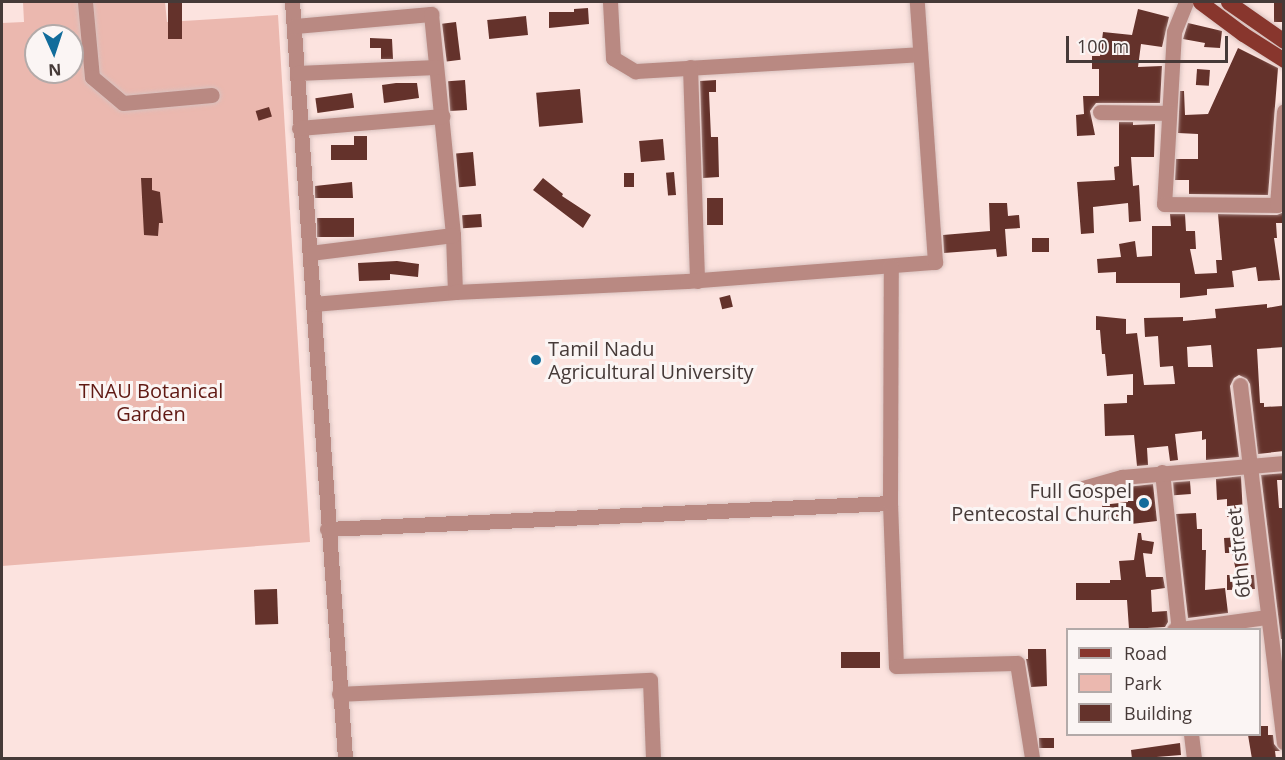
<!DOCTYPE html>
<html>
<head>
<meta charset="utf-8">
<style>
	body { margin:0 }
	#map { position:relative; width:1285px; height:760px; overflow:hidden; background:#fce3df; font-family:"Open Sans",sans-serif }
	div>[style] { position:absolute }
	.green>* { inset:0; background:#ebb8af }
	.building>* { inset:0; background:#64322b; transform-origin:0 0 }
	.roads { filter:drop-shadow(0 0 2px #d8c1be) drop-shadow(0 0 2px #d8c1be) }
	.minor>* { height:15px; margin:-7.5px; padding:0 7.5px; transform-origin:7.5px; border-radius:7.5px; background:#b98982 }
	.major>* { height:15px; margin:-7.5px; padding:0 7.5px; transform-origin:7.5px; border-radius:7.5px; background:#88362d }
	.dots>* { width:16px; height:16px; translate:-50% -50%; box-sizing:border-box; border:3px solid #fbf5f4; border-radius:50% }
	span { translate:-50% -50%; white-space:nowrap; text-align:center; line-height:1.15; -webkit-text-stroke:6px #fbf5f4; paint-order:stroke }
	.poi-label { font-size:20px; color:#463a38 }
	.left { translate:0 -50%; text-align:left }
	.right { translate:-100% -50%; text-align:right }
	.park-label { font-size:20px; color:#601913 }
	.street-label { font-size:20px; color:#463a38 }
	.frame { position:absolute; inset:0; border:3px solid #463a38; pointer-events:none }
	.legend { position:absolute; left:1066px; top:628px; width:195px; height:108px; box-sizing:border-box; background:#fbf5f4; border:2px solid #b3aaa9; margin:0; padding:8px 10px; list-style:none; font-size:18px; color:#463a38 }
	.legend li { display:flex; align-items:center; gap:12px; height:30px }
	.legend b { width:30px; border:2px solid #b3aaa9 }
	.north { position:absolute; left:24px; top:24px; width:60px; height:60px; box-sizing:border-box; background:#fbf5f4; border:2px solid #b3aaa9; border-radius:50%; rotate:177deg; font-size:16px; font-weight:700; line-height:24px; text-align:center; color:#463a38 }
	.north::after { content:''; display:block; margin:auto; width:21px; height:27px; background:#126c9b; clip-path:polygon(50% 0,100% 100%,50% 72%,0 100%) }
	.scale { position:absolute; left:1066px; top:36px; width:162px; height:27px; box-sizing:border-box; border:3px solid #463a38; border-top:0; padding-left:8px; font-size:18px; line-height:21px; white-space:nowrap; color:#463a38; -webkit-text-stroke:4px #fbf5f4; paint-order:stroke }
</style>
</head>
<body>
<div id="map">
	<div class="green">
		<i style="clip-path:polygon(evenodd,23px 2px,165px 2px,167px 22px,278px 15px,310px 542px,2px 566px,2px 23px,24px 22px,23px 2px,36px 36px,72px 36px,72px 72px,36px 72px,36px 36px)"></i>
	</div>
	<div class="building">
		<i style="left:168px;top:2px;width:14px;height:37px"></i>
		<i style="left:1274px;top:2px;width:10px;height:20px"></i>
		<i style="clip-path:polygon(588px 8px,589px 24px,549px 28px,549px 12px,574px 12px,574px 9px)"></i>
		<i style="clip-path:polygon(1138px 9px,1169px 17px,1162px 47px,1141px 44px,1138px 67px,1162px 66px,1160px 103px,1096px 103px,1090px 111px,1095px 135px,1077px 136px,1076px 115px,1084px 114px,1083px 96px,1099px 96px,1099px 69px,1092px 69px,1092px 56px,1100px 56px,1103px 32px,1132px 35px)"></i>
		<i style="left:526px;top:16px;width:19px;height:39px;rotate:84deg"></i>
		<i style="left:456px;top:22px;width:38px;height:14px;rotate:83deg"></i>
		<i style="clip-path:polygon(1188px 23px,1222px 31px,1220px 48px,1204px 47px,1205px 43px,1183px 39px)"></i>
		<i style="clip-path:polygon(370px 38px,392px 39px,393px 59px,381px 59px,381px 48px,370px 48px)"></i>
		<i style="clip-path:polygon(1238px 48px,1278px 68px,1268px 195px,1189px 194px,1189px 180px,1175px 180px,1176px 159px,1198px 159px,1198px 134px,1178px 133px,1180px 91px,1184px 91px,1185px 115px,1208px 114px)"></i>
		<i style="left:1197px;top:69px;width:13px;height:16px;rotate:4deg"></i>
		<i style="left:465px;top:80px;width:30px;height:17px;rotate:86deg"></i>
		<i style="clip-path:polygon(716px 80px,716px 92px,709px 92px,711px 137px,718px 137px,719px 177px,703px 178px,700px 81px)"></i>
		<i style="clip-path:polygon(396px 83px,417px 83px,419px 98px,384px 103px,382px 85px)"></i>
		<i style="left:580px;top:89px;width:34px;height:44px;rotate:85deg"></i>
		<i style="left:352px;top:93px;width:15px;height:37px;rotate:82deg"></i>
		<i style="left:269px;top:107px;width:10px;height:14px;rotate:73deg"></i>
		<i style="clip-path:polygon(1119px 122px,1133px 122px,1133px 125px,1155px 124px,1154px 157px,1131px 157px,1133px 186px,1139px 185px,1141px 221px,1129px 222px,1128px 203px,1093px 207px,1094px 233px,1081px 234px,1077px 182px,1115px 180px,1114px 167px,1119px 166px)"></i>
		<i style="clip-path:polygon(354px 136px,367px 136px,367px 160px,331px 160px,331px 145px,354px 145px)"></i>
		<i style="left:663px;top:139px;width:21px;height:24px;rotate:85deg"></i>
		<i style="left:473px;top:152px;width:34px;height:17px;rotate:85deg"></i>
		<i style="left:674px;top:172px;width:23px;height:8px;rotate:85deg"></i>
		<i style="left:624px;top:173px;width:10px;height:14px"></i>
		<i style="clip-path:polygon(141px 178px,152px 178px,152px 190px,160px 192px,163px 223px,159px 223px,158px 236px,144px 235px)"></i>
		<i style="clip-path:polygon(543px 178px,563px 194px,562px 196px,591px 215px,583px 228px,533px 190px)"></i>
		<i style="clip-path:polygon(352px 182px,353px 198px,315px 198px,315px 186px)"></i>
		<i style="left:707px;top:198px;width:16px;height:27px"></i>
		<i style="clip-path:polygon(989px 203px,1007px 203px,1008px 216px,1019px 215px,1020px 228px,1005px 229px,1007px 256px,997px 257px,996px 249px,944px 253px,943px 235px,990px 231px)"></i>
		<i style="clip-path:polygon(1284px 212px,1284px 223px,1276px 223px,1277px 238px,1274px 238px,1280px 280px,1258px 281px,1256px 267px,1232px 271px,1234px 287px,1207px 289px,1207px 295px,1180px 298px,1180px 283px,1116px 283px,1116px 272px,1098px 273px,1097px 259px,1121px 257px,1119px 244px,1135px 241px,1137px 257px,1152px 256px,1152px 226px,1171px 226px,1170px 214px,1185px 214px,1186px 231px,1195px 231px,1196px 249px,1190px 249px,1195px 274px,1217px 273px,1216px 260px,1222px 260px,1218px 214px,1277px 215px)"></i>
		<i style="left:481px;top:214px;width:13px;height:19px;rotate:86deg"></i>
		<i style="left:354px;top:218px;width:19px;height:37px;rotate:90deg"></i>
		<i style="left:1032px;top:238px;width:17px;height:14px"></i>
		<i style="clip-path:polygon(397px 261px,419px 264px,418px 277px,390px 274px,390px 280px,359px 281px,358px 263px)"></i>
		<i style="left:730px;top:295px;width:12px;height:11px;rotate:76deg"></i>
		<i style="clip-path:polygon(evenodd,1267px 304px,1267px 308px,1284px 305px,1284px 347px,1257px 349px,1260px 403px,1264px 403px,1264px 407px,1284px 406px,1284px 451px,1258px 454px,1250px 384px,1247px 379px,1239px 375px,1234px 378px,1230px 386px,1239px 457px,1206px 460px,1206px 439px,1202px 440px,1202px 431px,1175px 434px,1178px 460px,1170px 461px,1168px 446px,1147px 448px,1148px 465px,1137px 466px,1134px 435px,1105px 436px,1104px 404px,1127px 403px,1127px 395px,1133px 395px,1133px 374px,1107px 376px,1105px 354px,1102px 354px,1100px 330px,1096px 330px,1096px 316px,1126px 319px,1126px 334px,1137px 333px,1144px 385px,1175px 384px,1173px 366px,1160px 367px,1158px 336px,1145px 337px,1144px 318px,1183px 317px,1183px 321px,1216px 318px,1215px 309px,1267px 304px,1211px 345px,1213px 367px,1188px 367px,1187px 347px,1211px 345px)"></i>
		<i style="clip-path:polygon(1284px 473px,1284px 480px,1277px 480px,1279px 508px,1283px 508px,1284px 515px,1284px 639px,1281px 639px,1261px 475px)"></i>
		<i style="clip-path:polygon(1241px 476px,1243px 516px,1227px 517px,1227px 499px,1217px 500px,1216px 479px)"></i>
		<i style="left:1190px;top:481px;width:13px;height:17px;rotate:86deg"></i>
		<i style="clip-path:polygon(1153px 484px,1157px 521px,1131px 524px,1130px 517px,1103px 520px,1102px 505px,1128px 502px,1127px 487px)"></i>
		<i style="clip-path:polygon(1196px 513px,1197px 529px,1202px 529px,1202px 550px,1206px 550px,1205px 590px,1225px 588px,1228px 613px,1188px 618px,1176px 514px)"></i>
		<i style="clip-path:polygon(1138px 533px,1141px 533px,1142px 540px,1154px 542px,1152px 554px,1143px 553px,1146px 577px,1163px 577px,1165px 588px,1151px 590px,1152px 612px,1167px 611px,1168px 622px,1165px 627px,1129px 629px,1127px 600px,1076px 600px,1076px 583px,1110px 583px,1110px 580px,1121px 580px,1119px 561px,1134px 560px)"></i>
		<i style="clip-path:polygon(1244px 537px,1250px 575px,1254px 575px,1255px 589px,1227px 590px,1227px 575px,1237px 575px,1232px 553px,1225px 553px,1224px 538px)"></i>
		<i style="left:277px;top:589px;width:35px;height:23px;rotate:88deg"></i>
		<i style="clip-path:polygon(1028px 649px,1046px 649px,1047px 686px,1031px 687px,1026px 659px,1028px 659px)"></i>
		<i style="left:880px;top:652px;width:16px;height:39px;rotate:90deg"></i>
		<i style="clip-path:polygon(1260px 726px,1268px 726px,1268px 735px,1273px 735px,1274px 744px,1280px 751px,1275px 751px,1276px 759px,1252px 759px,1248px 735px,1260px 735px)"></i>
		<i style="left:1039px;top:738px;width:15px;height:10px"></i>
		<i style="clip-path:polygon(1180px 743px,1181px 755px,1132px 759px,1131px 750px)"></i>
	</div>
	<div class="roads">
		<div class="minor">
			<i style="left:85px;top:2px;width:75px;rotate:84.7deg"></i>
			<i style="left:92px;top:77px;width:40px;rotate:40deg"></i>
			<i style="left:123px;top:103px;width:89px;rotate:-5.1deg"></i>
			<i style="left:292px;top:2px;width:758px;rotate:85.99deg"></i>
			<i style="left:610px;top:2px;width:56px;rotate:86.9deg"></i>
			<i style="left:613px;top:58px;width:26px;rotate:31deg"></i>
			<i style="left:635px;top:71px;width:285px;rotate:-3.4deg"></i>
			<i style="left:1186px;top:2px;width:32px;rotate:112deg"></i>
			<i style="left:1174px;top:32px;width:172px;rotate:93.3deg"></i>
			<i style="left:1164px;top:204px;width:113px;rotate:0.5deg"></i>
			<i style="left:1277px;top:205px;width:94px;rotate:-85.7deg"></i>
			<i style="left:294px;top:26px;width:138px;rotate:-5deg"></i>
			<i style="left:431px;top:14px;width:222px;rotate:84.3deg"></i>
			<i style="left:453px;top:235px;width:57px;rotate:88deg"></i>
			<i style="left:690px;top:67px;width:214px;rotate:88.1deg"></i>
			<i style="left:297px;top:73px;width:139px;rotate:-2.5deg"></i>
			<i style="left:1100px;top:112px;width:69px;rotate:0.8deg"></i>
			<i style="left:299px;top:128px;width:144px;rotate:-4.8deg"></i>
			<i style="left:310px;top:253px;width:144px;rotate:-7.2deg"></i>
			<i style="left:313px;top:304px;width:143px;rotate:-4.8deg"></i>
			<i style="left:455px;top:292px;width:232px;rotate:-2.7deg"></i>
			<i style="left:687px;top:281px;width:249px;rotate:-4.4deg"></i>
			<i style="left:935px;top:262px;width:261px;rotate:-94deg"></i>
			<i style="left:1240px;top:385px;width:360px;rotate:83deg"></i>
			<i style="left:1162px;top:472px;width:159px;rotate:83.9deg"></i>
			<i style="left:1083px;top:488px;width:41px;rotate:-15.8deg"></i>
			<i style="left:1122px;top:477px;width:163px;rotate:-4.9deg"></i>
			<i style="left:890px;top:503px;width:163px;rotate:87.9deg"></i>
			<i style="left:896px;top:666px;width:121px;rotate:-1.4deg"></i>
			<i style="left:1017px;top:663px;width:96px;rotate:81deg"></i>
			<i style="left:327px;top:529px;width:564px;rotate:-2.64deg"></i>
			<i style="left:890px;top:503px;width:237px;rotate:-89.8deg"></i>
			<i style="left:1174px;top:630px;width:94px;rotate:-8deg"></i>
			<i style="left:339px;top:694px;width:311px;rotate:-2.6deg"></i>
			<i style="left:650px;top:680px;width:78px;rotate:87.8deg"></i>
			<i style="left:1191px;top:734px;width:24px;rotate:83deg"></i>
		</div>
		<div class="major">
			<i style="left:1200px;top:2px;width:54px;rotate:36.7deg"></i>
			<i style="left:1243px;top:34px;width:49px;rotate:32.4deg"></i>
			<i style="left:1228px;top:2px;width:68px;rotate:34.9deg"></i>
		</div>
	</div>
	<div class="dots">
		<i style="left:536px;top:360px;background:#126c9b"></i>
		<i style="left:1144px;top:503px;background:#126c9b"></i>
	</div>
	<div class="poi-label">
		<span class="left" style="left:548px;top:360px">Tamil Nadu<br>Agricultural University</span>
		<span class="right" style="left:1132px;top:502px">Full Gospel<br>Pentecostal Church</span>
	</div>
	<div class="park-label">
		<span style="left:151px;top:402px">TNAU Botanical<br>Garden</span>
	</div>
	<div class="street-label">
		<span style="left:1238px;top:553px;rotate:-96deg">6th street</span>
	</div>
	<div class="frame"></div>
	<ul class="legend">
	<li><b style="height:8px;background:#88362d"></b>Road</li>
	<li><b style="height:16px;background:#ebb8af"></b>Park</li>
	<li><b style="height:16px;background:#64322b"></b>Building</li>
	</ul>
	<div class="north">N</div>
	<div class="scale">100 m</div>
</div>
</body>
</html>
